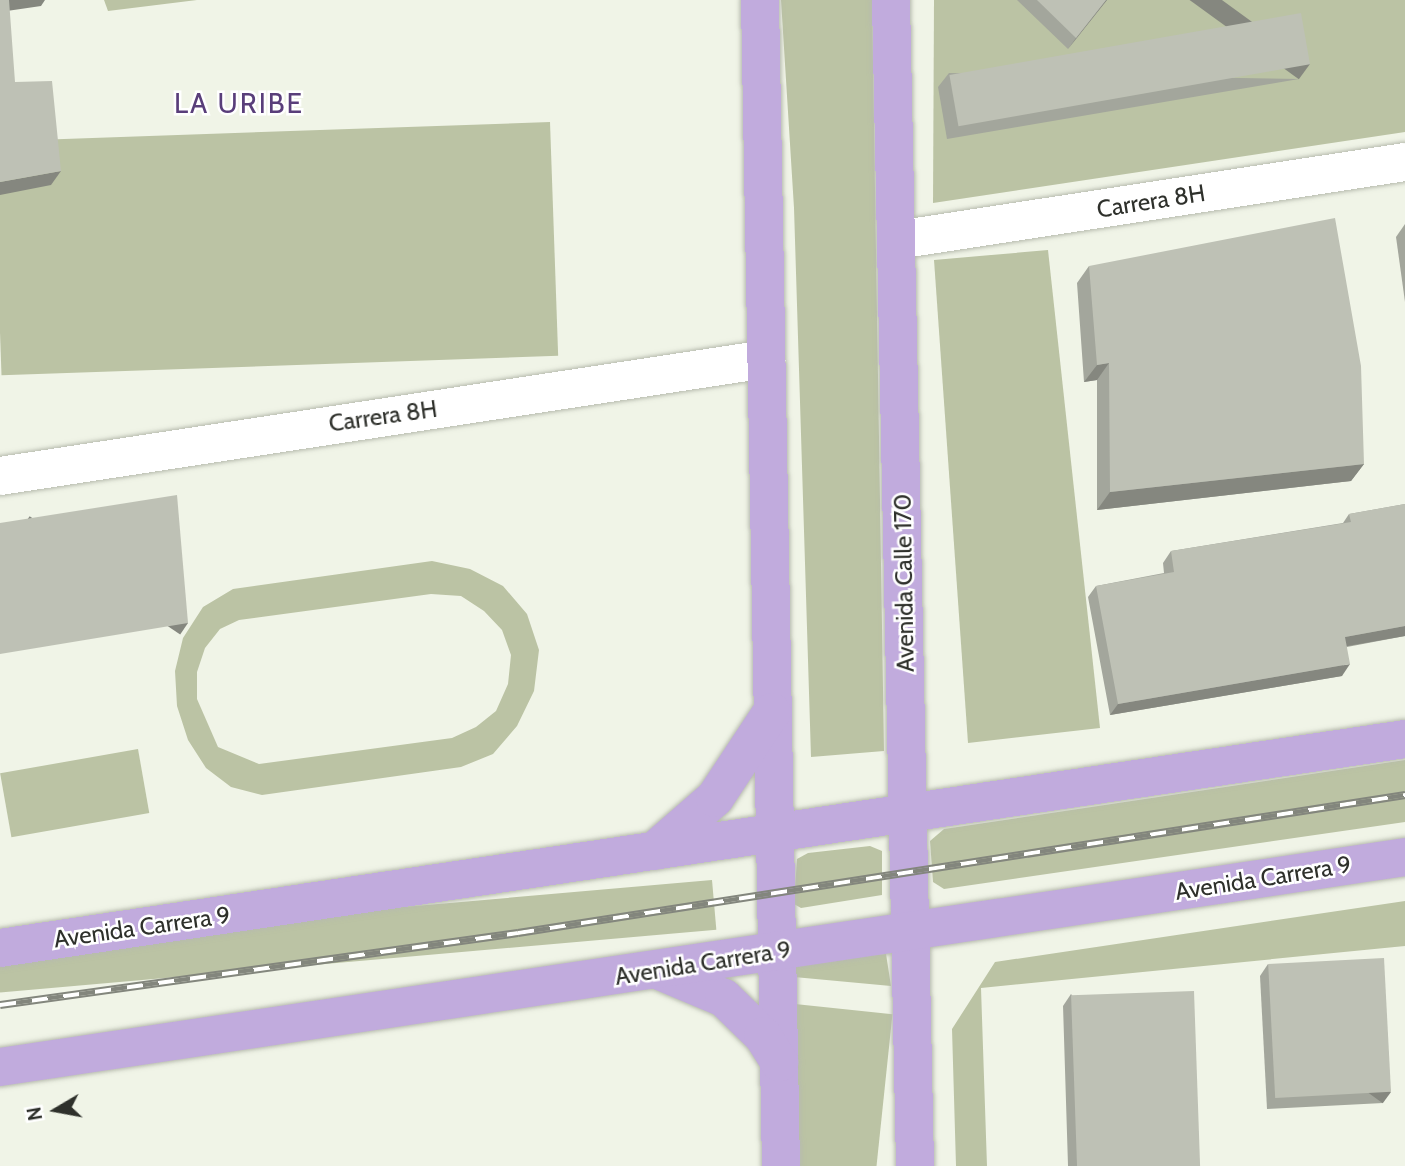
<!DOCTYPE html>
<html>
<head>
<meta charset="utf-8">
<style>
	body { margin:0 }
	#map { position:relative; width:1405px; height:1166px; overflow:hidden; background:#f0f4e7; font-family:Cabin,sans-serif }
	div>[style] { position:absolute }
	.green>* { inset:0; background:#bbc3a4; transform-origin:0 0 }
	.roads { filter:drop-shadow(0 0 2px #b7bbae) drop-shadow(0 0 2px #b7bbae) }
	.minor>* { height:38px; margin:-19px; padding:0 19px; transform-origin:19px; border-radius:19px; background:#fff }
	.major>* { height:38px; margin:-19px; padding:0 19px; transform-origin:19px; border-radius:19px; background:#c1abdd }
	.rail>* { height:8px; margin-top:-4px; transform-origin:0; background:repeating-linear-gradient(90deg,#fff 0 16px,#83867d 0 32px); box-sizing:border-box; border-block:2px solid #83867d }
	.wall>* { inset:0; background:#a3a69c }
	.shaded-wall>* { inset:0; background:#85877f; transform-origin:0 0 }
	.building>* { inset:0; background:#bec1b5; transform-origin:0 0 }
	span { translate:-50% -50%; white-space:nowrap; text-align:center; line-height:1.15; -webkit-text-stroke:5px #fff; paint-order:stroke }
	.street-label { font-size:24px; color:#2e302b }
	.quarter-label { font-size:28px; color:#593e7a; letter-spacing:2px }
	.north { position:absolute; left:21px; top:1075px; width:70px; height:70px; -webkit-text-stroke:5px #fff; paint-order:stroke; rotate:260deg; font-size:19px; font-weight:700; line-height:28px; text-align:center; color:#2e302b }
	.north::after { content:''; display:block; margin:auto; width:24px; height:32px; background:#2e302b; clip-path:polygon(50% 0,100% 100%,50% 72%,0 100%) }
</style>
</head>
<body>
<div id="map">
	<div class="green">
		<i style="clip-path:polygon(104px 0,197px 0,108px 11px)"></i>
		<i style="clip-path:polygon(781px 0,872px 0,884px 751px,811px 757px,794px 208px)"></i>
		<i style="clip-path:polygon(934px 0,1405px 0,1405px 132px,933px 203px)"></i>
		<i style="left:550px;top:122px;width:234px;height:557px;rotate:88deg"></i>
		<i style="clip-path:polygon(1048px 250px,1100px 728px,968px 743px,934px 260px)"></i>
		<i style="clip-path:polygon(evenodd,432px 561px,470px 569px,503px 586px,527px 614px,539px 650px,534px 691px,517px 726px,493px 754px,461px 767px,262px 795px,231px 787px,206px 768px,188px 740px,177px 706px,175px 671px,183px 638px,203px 607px,233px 589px,432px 561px,431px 594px,461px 596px,484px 611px,502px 630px,511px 655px,508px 684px,496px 711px,476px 727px,452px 738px,259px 764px,218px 747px,197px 699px,197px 672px,205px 648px,220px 629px,239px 620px,431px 594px)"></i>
		<i style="left:138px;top:749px;width:65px;height:140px;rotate:80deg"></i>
		<i style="clip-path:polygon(1405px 760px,1405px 822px,944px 889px,933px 882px,930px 841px,944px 829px)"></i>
		<i style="clip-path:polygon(870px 846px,882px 851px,882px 895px,801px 908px,794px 904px,797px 859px,808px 853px)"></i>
		<i style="left:712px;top:880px;width:50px;height:719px;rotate:85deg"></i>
		<i style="clip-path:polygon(1405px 901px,1405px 946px,981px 988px,987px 1166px,956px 1166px,952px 1029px,995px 962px)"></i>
		<i style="clip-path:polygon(886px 954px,891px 986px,794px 977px,796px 963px)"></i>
		<i style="left:795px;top:1004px;width:98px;height:162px;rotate:6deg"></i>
	</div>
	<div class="roads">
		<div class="minor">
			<i style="left:897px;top:240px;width:514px;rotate:-8.73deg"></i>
			<i style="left:0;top:476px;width:775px;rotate:-8.68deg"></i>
		</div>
		<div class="major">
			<i style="left:760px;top:0;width:1166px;rotate:88.97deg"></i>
			<i style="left:891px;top:0;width:1166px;rotate:88.82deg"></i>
			<i style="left:654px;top:851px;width:81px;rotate:-41deg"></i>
			<i style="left:715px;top:798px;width:103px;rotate:-56.5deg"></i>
			<i style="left:0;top:948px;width:1420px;rotate:-8.46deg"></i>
			<i style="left:662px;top:972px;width:67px;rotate:22.8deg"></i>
			<i style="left:724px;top:998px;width:54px;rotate:44.3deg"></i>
			<i style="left:763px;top:1036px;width:31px;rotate:58deg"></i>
			<i style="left:0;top:1067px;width:1421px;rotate:-8.5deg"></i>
		</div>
	</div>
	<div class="rail">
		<i style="left:0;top:1005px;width:523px;rotate:-7.91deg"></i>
		<i style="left:518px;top:933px;width:898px;rotate:-8.84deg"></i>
	</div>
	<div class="wall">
		<i style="clip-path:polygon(1017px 0,1107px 0,1068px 49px)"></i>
		<i style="clip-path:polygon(949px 73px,1299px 79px,947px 139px,938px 87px)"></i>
		<i style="clip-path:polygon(1405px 224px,1405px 302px,1396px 237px)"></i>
		<i style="clip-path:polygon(1089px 266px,1364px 464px,1351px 481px,1097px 510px,1097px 380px,1084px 382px,1077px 283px)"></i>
		<i style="clip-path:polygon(1405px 504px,1405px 636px,1347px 647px,1342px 676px,1110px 715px,1088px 597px,1096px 586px,1164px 573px,1163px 563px,1171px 551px,1343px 523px,1349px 514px)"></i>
		<i style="clip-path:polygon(1268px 964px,1383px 1103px,1267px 1109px,1260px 976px)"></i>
		<i style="clip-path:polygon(1071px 994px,1200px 1166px,1068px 1166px,1063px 1006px)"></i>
	</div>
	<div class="shaded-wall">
		<i style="clip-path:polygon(7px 0,45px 0,41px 6px,0 12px)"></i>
		<i style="clip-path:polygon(1106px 0,1107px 0,1068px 49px,1076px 38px)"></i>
		<i style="left:1310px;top:64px;width:19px;height:358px;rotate:126deg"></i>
		<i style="clip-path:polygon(61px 171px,51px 185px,0 195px,0 182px)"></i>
		<i style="clip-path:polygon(1109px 363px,1097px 380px,1084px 382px,1097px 365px)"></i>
		<i style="clip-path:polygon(1364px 464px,1351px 481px,1097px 510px,1110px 492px)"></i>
		<i style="left:188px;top:623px;width:14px;height:191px;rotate:124deg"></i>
		<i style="clip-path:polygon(1405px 626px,1405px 636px,1337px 648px,1345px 637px)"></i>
		<i style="clip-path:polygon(1350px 664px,1342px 676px,1110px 715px,1118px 704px)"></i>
		<i style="left:1391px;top:1092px;width:14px;height:116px;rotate:126deg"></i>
	</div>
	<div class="building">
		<i style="clip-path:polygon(0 0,9px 0,15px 82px,52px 81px,61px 171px,0 182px)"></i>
		<i style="clip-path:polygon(1037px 0,1106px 0,1076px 38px)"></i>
		<i style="left:1301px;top:13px;width:52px;height:357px;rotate:80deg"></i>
		<i style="clip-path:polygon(1335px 218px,1361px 366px,1364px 464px,1110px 492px,1109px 363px,1097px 365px,1089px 266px)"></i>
		<i style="clip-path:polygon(177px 495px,188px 623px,0 654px,0 523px)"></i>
		<i style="clip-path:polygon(1405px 504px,1405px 626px,1345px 637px,1350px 664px,1118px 704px,1096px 586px,1174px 572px,1171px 551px,1351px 522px,1349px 514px)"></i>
		<i style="left:1384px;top:958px;width:134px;height:116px;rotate:87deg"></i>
		<i style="left:1194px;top:991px;width:175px;height:123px;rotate:88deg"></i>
	</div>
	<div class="street-label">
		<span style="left:1151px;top:201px;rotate:-9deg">Carrera 8H</span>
		<span style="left:383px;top:416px;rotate:-8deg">Carrera 8H</span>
		<span style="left:904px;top:583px;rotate:-91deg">Avenida Calle 170</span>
		<span style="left:1263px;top:878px;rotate:-9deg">Avenida Carrera 9</span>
		<span style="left:142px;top:927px;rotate:-8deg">Avenida Carrera 9</span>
		<span style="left:703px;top:963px;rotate:-9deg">Avenida Carrera 9</span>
	</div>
	<div class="quarter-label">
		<span style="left:239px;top:103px">LA URIBE</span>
	</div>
	<div class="north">N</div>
</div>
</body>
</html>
